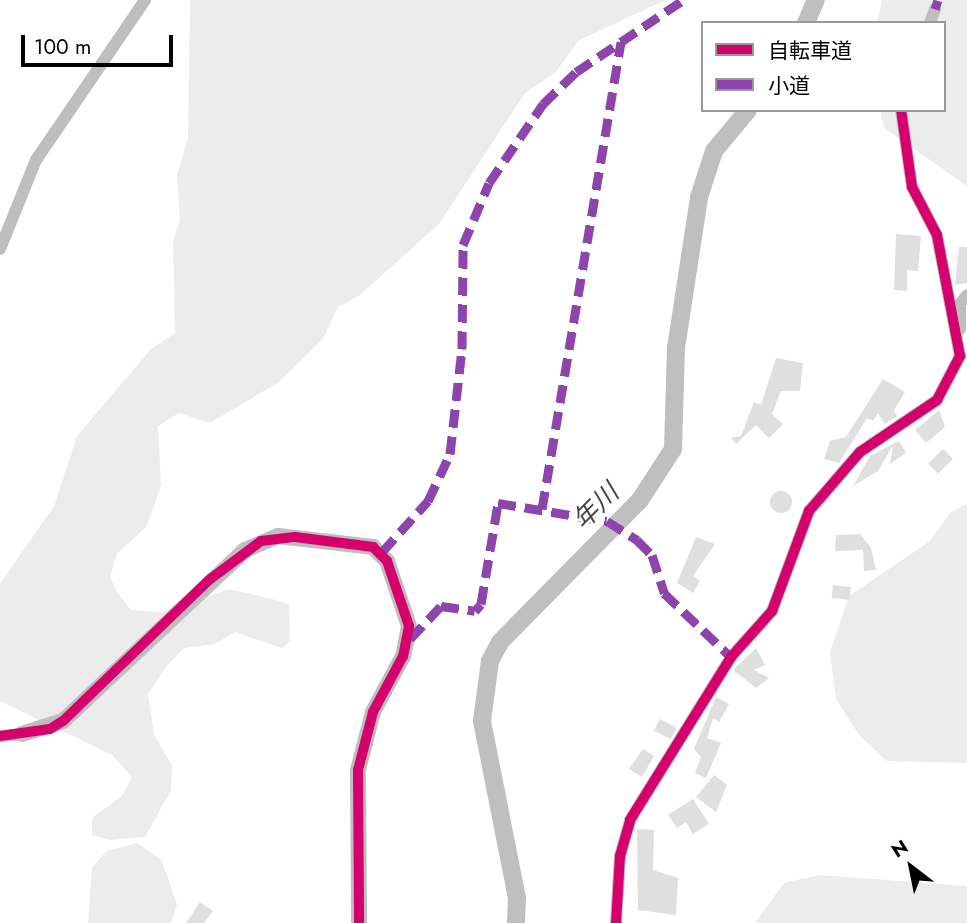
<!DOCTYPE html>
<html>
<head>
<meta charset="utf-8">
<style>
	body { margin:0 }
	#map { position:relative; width:967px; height:923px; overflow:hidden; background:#fff; font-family:Jost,"Noto Sans JP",sans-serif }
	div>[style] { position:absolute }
	.green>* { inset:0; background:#ececec }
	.river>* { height:18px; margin:-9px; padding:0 9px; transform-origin:9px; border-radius:9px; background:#bfbfbf }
	.building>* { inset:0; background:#dfdfdf; transform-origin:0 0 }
	.round { border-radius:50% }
	.minor>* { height:12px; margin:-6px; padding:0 6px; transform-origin:6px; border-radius:6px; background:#bebebe }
	.tertiary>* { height:16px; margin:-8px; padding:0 8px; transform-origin:8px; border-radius:8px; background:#bebebe }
	.quiet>* { height:9px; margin-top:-4.5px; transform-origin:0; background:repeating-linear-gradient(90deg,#8e44ad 0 18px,transparent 0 27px) }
	.cycleway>* { height:10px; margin:-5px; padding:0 5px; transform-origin:5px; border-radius:5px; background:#d6006c }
	span { translate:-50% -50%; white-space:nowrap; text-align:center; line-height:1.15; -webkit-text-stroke:5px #fff; paint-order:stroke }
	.water-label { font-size:26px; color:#444; font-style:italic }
	.legend { position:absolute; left:701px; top:21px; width:245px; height:91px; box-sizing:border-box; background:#fff; border:2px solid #999; margin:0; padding:9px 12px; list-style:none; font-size:21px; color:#000 }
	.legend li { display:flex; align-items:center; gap:14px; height:35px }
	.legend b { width:35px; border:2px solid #999 }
	.north { position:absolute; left:876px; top:832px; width:70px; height:70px; -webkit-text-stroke:5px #fff; paint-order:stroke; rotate:328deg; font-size:19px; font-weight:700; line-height:28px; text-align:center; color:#000 }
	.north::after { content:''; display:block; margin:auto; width:24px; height:32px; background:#000; clip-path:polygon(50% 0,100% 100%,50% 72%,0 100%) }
	.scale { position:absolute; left:21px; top:35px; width:152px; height:32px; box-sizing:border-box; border:4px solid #000; border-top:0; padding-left:9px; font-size:21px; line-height:24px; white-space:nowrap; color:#000; -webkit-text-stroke:5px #fff; paint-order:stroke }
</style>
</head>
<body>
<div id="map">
	<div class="green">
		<i style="clip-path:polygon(190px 0,665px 0,578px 41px,556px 72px,525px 93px,439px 224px,359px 296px,338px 307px,323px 339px,279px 382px,210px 423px,179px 413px,158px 426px,161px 485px,147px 526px,117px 554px,110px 577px,117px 592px,131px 610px,161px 612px,229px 589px,272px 599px,289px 604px,290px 641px,282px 648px,235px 632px,215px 644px,184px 648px,166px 667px,148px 694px,154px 734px,172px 766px,171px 790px,145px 837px,109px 840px,92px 835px,92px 818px,122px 796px,132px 777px,112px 755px,0 701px,0 584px,54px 506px,77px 436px,151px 349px,175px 333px,173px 241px,180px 219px,177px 176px,188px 137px)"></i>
		<i style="clip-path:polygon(882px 0,967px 0,967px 186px,884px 128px,880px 110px,944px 110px,944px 23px,877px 23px)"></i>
		<i style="clip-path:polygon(967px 504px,967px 763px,887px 761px,859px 735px,836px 699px,830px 652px,849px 596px,930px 541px,951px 512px)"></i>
		<i style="clip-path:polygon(137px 843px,161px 860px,169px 880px,177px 905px,171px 923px,88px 923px,92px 867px,107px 851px)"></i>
		<i style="clip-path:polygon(819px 875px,967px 886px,967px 923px,755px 923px,784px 883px)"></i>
	</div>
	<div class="river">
		<i style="left:806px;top:23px;width:25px;rotate:-67deg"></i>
		<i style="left:516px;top:923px;width:25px;rotate:-88deg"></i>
		<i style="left:517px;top:898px;width:180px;rotate:-101.2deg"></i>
		<i style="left:482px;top:721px;width:61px;rotate:-82.4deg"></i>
		<i style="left:490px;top:661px;width:21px;rotate:-62deg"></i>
		<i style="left:500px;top:642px;width:199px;rotate:-45.4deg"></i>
		<i style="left:640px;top:500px;width:61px;rotate:-57.1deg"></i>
		<i style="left:673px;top:449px;width:101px;rotate:-88.3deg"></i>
		<i style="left:676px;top:348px;width:153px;rotate:-81.3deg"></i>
		<i style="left:699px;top:197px;width:48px;rotate:-71.9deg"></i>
		<i style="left:714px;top:151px;width:53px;rotate:-50.3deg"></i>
	</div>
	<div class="building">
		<i style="clip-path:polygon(896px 234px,921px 236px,918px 271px,907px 270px,907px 291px,894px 290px)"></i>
		<i style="clip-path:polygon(959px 247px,967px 247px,967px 283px,955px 285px)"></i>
		<i style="clip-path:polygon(776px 358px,803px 363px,800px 391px,781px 391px,772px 414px,783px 424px,769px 438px,756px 425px,736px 444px,731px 438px,741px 436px,754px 402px,761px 405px)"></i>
		<i style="clip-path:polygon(883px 379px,905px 392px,894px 410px,897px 416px,885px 424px,878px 413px,873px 421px,867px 418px,839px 463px,824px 459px,830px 441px,846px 437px)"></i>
		<i style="clip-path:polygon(939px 410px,945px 427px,926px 443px,915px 430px)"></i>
		<i style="clip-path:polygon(899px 441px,906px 453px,890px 464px,893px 445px,878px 471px,853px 486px,870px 456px)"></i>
		<i style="left:943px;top:449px;width:14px;height:21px;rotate:45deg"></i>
		<i class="round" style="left:770px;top:491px;width:22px;height:22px"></i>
		<i style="clip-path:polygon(860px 534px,871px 548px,876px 570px,864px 571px,863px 550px,835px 551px,836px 535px)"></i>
		<i style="clip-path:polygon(696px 537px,715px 544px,693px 576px,700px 581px,693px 593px,677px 583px)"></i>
		<i style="left:833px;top:585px;width:18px;height:13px;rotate:6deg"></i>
		<i style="clip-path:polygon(756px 648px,765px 665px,754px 670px,769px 678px,756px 688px,733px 670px)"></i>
		<i style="clip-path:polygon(716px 697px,729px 704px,719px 722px,713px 718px,707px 738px,721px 743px,706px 778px,695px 773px,701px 757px,694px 749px)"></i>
		<i style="left:660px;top:719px;width:19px;height:13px;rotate:28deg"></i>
		<i style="clip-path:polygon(643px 749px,654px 756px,642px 777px,629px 769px)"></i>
		<i style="clip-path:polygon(714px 775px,727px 785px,716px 812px,696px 797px)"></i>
		<i style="clip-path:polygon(693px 799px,709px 824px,693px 834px,686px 822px,677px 828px,668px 815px)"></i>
		<i style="clip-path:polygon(637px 829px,654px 830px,653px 870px,678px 878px,676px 915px,638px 910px)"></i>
		<i style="clip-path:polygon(200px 902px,213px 911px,204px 923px,186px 923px)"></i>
	</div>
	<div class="minor">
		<i style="left:930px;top:23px;width:15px;rotate:-70deg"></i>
		<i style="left:0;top:249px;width:96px;rotate:-68deg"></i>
		<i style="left:36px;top:160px;width:194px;rotate:-55.7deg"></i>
		<i style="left:960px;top:329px;width:25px;rotate:-90deg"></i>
		<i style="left:960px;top:304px;width:11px;rotate:-52deg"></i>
		<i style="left:0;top:736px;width:22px;rotate:-5deg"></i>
		<i style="left:616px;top:923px;width:67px;rotate:-86.6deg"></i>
		<i style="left:620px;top:856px;width:37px;rotate:-74deg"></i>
		<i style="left:630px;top:820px;width:192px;rotate:-58.2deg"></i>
		<i style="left:731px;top:657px;width:62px;rotate:-48.3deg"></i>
		<i style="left:772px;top:611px;width:107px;rotate:-69.7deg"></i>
		<i style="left:809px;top:511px;width:78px;rotate:-49.2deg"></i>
		<i style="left:860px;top:452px;width:93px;rotate:-34deg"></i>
		<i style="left:937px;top:400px;width:50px;rotate:-62.4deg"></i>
		<i style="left:960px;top:356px;width:123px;rotate:-100.8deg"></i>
		<i style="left:937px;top:235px;width:54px;rotate:-117.5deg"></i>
		<i style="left:912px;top:187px;width:78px;rotate:-98.1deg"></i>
	</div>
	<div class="tertiary">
		<i style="left:22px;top:734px;width:43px;rotate:-17.6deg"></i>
		<i style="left:63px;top:721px;width:250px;rotate:-43.2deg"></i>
		<i style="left:245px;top:550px;width:36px;rotate:-23deg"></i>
		<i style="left:278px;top:536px;width:96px;rotate:6.6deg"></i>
		<i style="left:373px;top:547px;width:20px;rotate:45deg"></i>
		<i style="left:387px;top:561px;width:69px;rotate:71.3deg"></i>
		<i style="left:409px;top:626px;width:31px;rotate:101deg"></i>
		<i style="left:403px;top:656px;width:64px;rotate:118.2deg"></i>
		<i style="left:373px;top:712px;width:60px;rotate:104.5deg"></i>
		<i style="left:358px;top:770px;width:153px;rotate:89.6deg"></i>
	</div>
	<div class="quiet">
		<i style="left:935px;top:9px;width:9px;rotate:-72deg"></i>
		<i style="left:542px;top:509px;width:474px;rotate:-80.4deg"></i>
		<i style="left:382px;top:552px;width:69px;rotate:-48deg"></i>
		<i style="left:428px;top:501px;width:52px;rotate:-64.9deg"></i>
		<i style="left:450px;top:454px;width:106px;rotate:-83.5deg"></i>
		<i style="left:462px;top:349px;width:104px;rotate:-89.4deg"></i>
		<i style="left:463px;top:245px;width:67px;rotate:-67.2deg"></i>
		<i style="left:489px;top:183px;width:96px;rotate:-55.6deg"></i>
		<i style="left:543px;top:104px;width:46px;rotate:-44.1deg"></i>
		<i style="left:576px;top:72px;width:129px;rotate:-33.9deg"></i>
		<i style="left:410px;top:639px;width:45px;rotate:-46.8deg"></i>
		<i style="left:441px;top:606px;width:34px;rotate:8deg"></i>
		<i style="left:475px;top:611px;width:9px;rotate:-49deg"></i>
		<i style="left:481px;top:604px;width:102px;rotate:-80.4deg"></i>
		<i style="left:498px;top:503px;width:110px;rotate:9.4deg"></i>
		<i style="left:607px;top:521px;width:36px;rotate:32deg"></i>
		<i style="left:637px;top:540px;width:21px;rotate:45deg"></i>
		<i style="left:652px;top:555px;width:40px;rotate:72deg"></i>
		<i style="left:664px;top:593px;width:93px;rotate:43.7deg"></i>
	</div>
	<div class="cycleway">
		<i style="left:0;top:736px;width:50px;rotate:-8deg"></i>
		<i style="left:50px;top:729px;width:15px;rotate:-32deg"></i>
		<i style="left:63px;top:721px;width:203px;rotate:-44deg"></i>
		<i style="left:209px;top:580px;width:65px;rotate:-36.9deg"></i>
		<i style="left:261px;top:541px;width:34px;rotate:-7deg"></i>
		<i style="left:295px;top:537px;width:79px;rotate:7.3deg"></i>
		<i style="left:373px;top:547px;width:20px;rotate:45deg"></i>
		<i style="left:387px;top:561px;width:69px;rotate:71.3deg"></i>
		<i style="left:409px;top:626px;width:31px;rotate:101deg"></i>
		<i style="left:403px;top:656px;width:64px;rotate:118.2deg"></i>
		<i style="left:373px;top:712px;width:60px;rotate:104.5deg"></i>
		<i style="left:358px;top:770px;width:153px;rotate:89.6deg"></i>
		<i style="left:616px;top:923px;width:67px;rotate:-86.6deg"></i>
		<i style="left:620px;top:856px;width:37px;rotate:-74deg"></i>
		<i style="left:630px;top:820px;width:192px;rotate:-58.2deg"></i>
		<i style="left:731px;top:657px;width:62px;rotate:-48.3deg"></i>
		<i style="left:772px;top:611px;width:107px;rotate:-69.7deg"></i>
		<i style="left:809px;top:511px;width:78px;rotate:-49.2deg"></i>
		<i style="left:860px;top:452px;width:93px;rotate:-34deg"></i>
		<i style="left:937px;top:400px;width:50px;rotate:-62.4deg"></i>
		<i style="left:960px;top:356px;width:123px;rotate:-100.8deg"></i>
		<i style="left:937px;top:235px;width:54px;rotate:-117.5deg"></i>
		<i style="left:912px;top:187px;width:78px;rotate:-98.1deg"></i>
	</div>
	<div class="water-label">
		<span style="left:596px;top:507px;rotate:-45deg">年川</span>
	</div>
	<ul class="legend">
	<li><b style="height:9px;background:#d6006c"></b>自転車道</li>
	<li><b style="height:9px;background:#8e44ad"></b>小道</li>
	</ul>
	<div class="north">N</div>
	<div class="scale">100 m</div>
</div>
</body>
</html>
